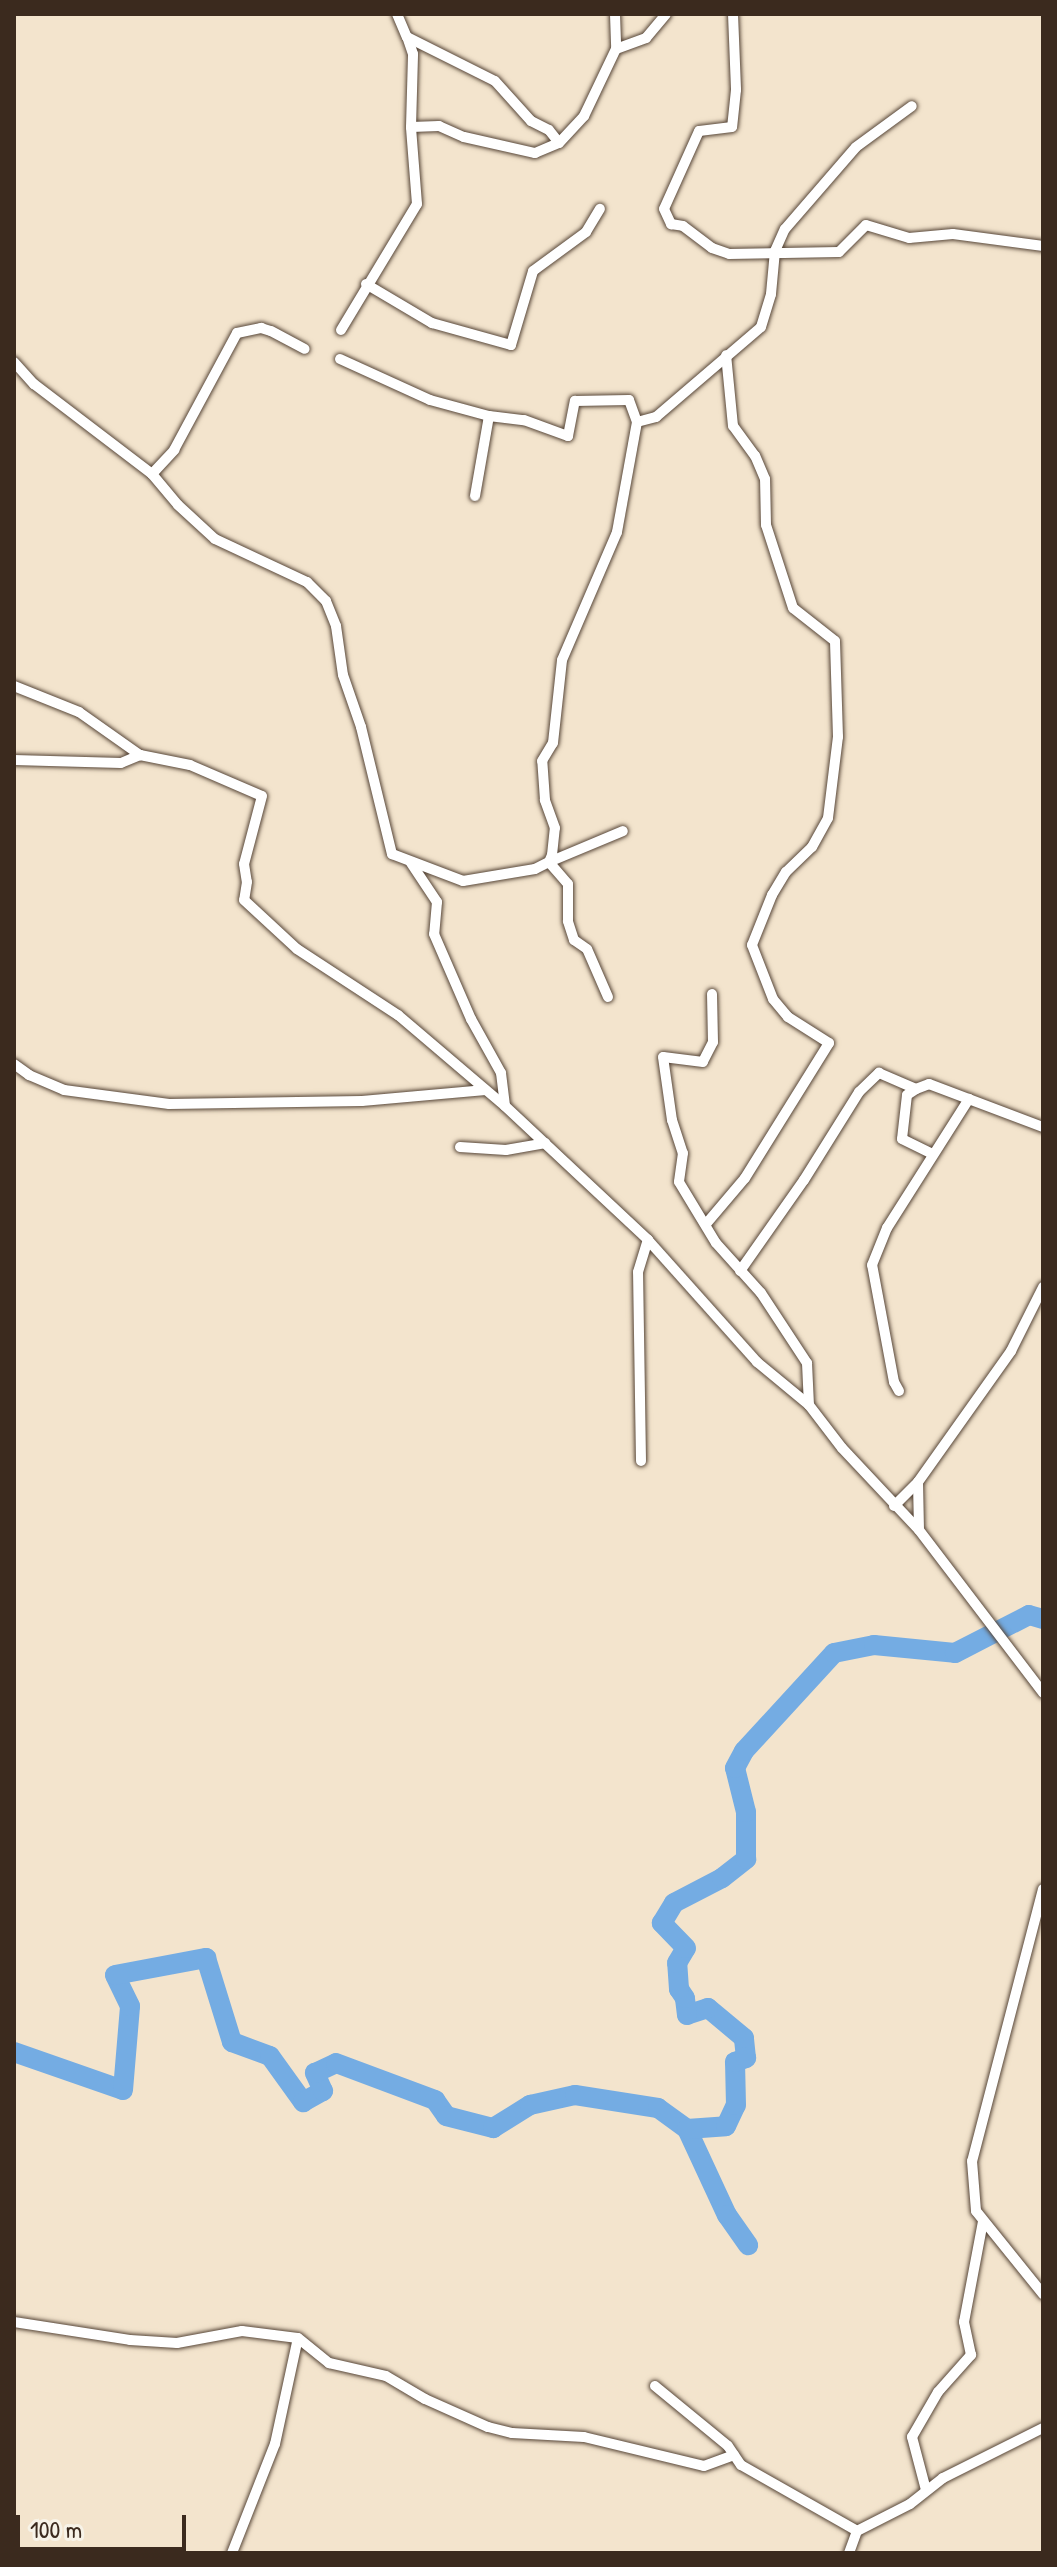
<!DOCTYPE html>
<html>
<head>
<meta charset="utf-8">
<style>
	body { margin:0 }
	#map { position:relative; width:1057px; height:2567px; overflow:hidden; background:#f3e4cd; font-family:"Patrick Hand",sans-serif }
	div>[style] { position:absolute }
	.river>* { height:20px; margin:-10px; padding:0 10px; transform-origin:10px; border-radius:10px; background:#74ace3 }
	.roads { filter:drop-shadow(0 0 2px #574638) drop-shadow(0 0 2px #574638) }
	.minor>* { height:10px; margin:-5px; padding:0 5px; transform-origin:5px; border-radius:5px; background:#fff }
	span { translate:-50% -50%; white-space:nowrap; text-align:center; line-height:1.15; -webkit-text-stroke:8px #f7f3e8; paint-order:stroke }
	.frame { position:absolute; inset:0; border:16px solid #3b2a1e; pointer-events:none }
	.scale { position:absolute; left:16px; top:2515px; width:170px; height:36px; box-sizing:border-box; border:4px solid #3b2a1e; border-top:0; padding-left:10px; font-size:24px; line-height:28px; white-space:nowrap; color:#3b2a1e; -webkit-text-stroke:6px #f7f3e8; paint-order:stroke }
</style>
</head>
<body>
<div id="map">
	<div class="river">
		<i style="left:14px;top:2052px;width:115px;rotate:19.2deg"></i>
		<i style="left:123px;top:2090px;width:84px;rotate:-85.2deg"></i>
		<i style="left:130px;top:2006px;width:34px;rotate:-116deg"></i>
		<i style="left:115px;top:1975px;width:93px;rotate:-10.6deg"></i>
		<i style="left:206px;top:1958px;width:88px;rotate:72.8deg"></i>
		<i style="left:232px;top:2042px;width:40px;rotate:20.2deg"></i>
		<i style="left:270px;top:2056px;width:57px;rotate:54.3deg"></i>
		<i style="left:303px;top:2102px;width:23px;rotate:-29deg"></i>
		<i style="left:323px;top:2091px;width:20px;rotate:-114deg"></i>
		<i style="left:315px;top:2073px;width:23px;rotate:-25deg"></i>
		<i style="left:336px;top:2063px;width:106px;rotate:20.5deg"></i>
		<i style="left:435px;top:2100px;width:19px;rotate:55deg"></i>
		<i style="left:446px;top:2116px;width:49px;rotate:14.3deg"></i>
		<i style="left:493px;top:2128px;width:44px;rotate:-31.9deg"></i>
		<i style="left:530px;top:2105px;width:46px;rotate:-12.5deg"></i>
		<i style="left:575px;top:2095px;width:84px;rotate:8.9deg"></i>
		<i style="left:658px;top:2108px;width:36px;rotate:36deg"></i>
		<i style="left:687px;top:2129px;width:95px;rotate:65.1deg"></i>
		<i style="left:727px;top:2215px;width:37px;rotate:55deg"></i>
		<i style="left:687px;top:2129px;width:39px;rotate:-4deg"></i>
		<i style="left:726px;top:2126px;width:23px;rotate:-65deg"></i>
		<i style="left:736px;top:2105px;width:43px;rotate:-91.3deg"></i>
		<i style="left:735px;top:2062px;width:12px;rotate:-20deg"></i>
		<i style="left:746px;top:2058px;width:20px;rotate:-96deg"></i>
		<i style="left:744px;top:2038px;width:47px;rotate:-140.2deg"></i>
		<i style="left:708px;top:2008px;width:22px;rotate:162deg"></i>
		<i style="left:687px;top:2015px;width:17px;rotate:-97deg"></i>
		<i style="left:685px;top:1998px;width:11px;rotate:-124deg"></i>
		<i style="left:679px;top:1989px;width:26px;rotate:-94deg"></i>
		<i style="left:677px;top:1963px;width:17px;rotate:-59deg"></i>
		<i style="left:686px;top:1948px;width:35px;rotate:-134deg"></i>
		<i style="left:662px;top:1923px;width:23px;rotate:-59deg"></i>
		<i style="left:674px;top:1903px;width:54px;rotate:-27.5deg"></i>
		<i style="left:722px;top:1878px;width:31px;rotate:-38deg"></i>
		<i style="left:746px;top:1859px;width:47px;rotate:-90deg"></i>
		<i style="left:746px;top:1812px;width:45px;rotate:-104deg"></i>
		<i style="left:735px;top:1768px;width:19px;rotate:-62deg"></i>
		<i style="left:744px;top:1751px;width:133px;rotate:-47.4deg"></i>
		<i style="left:834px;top:1653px;width:41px;rotate:-11.3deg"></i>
		<i style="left:874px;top:1645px;width:81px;rotate:5.6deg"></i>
		<i style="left:955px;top:1653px;width:83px;rotate:-27.2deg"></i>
		<i style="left:1029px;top:1615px;width:15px;rotate:16deg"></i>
	</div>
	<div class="roads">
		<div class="minor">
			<i style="left:397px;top:14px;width:25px;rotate:67deg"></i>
			<i style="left:407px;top:37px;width:98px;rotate:26.6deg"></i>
			<i style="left:495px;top:81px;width:54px;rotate:48deg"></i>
			<i style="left:531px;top:121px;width:20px;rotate:27deg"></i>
			<i style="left:549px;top:130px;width:16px;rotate:52deg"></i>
			<i style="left:559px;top:143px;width:37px;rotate:-47deg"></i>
			<i style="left:584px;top:116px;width:74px;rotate:-64.5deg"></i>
			<i style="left:615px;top:14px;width:35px;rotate:88deg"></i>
			<i style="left:616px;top:49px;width:32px;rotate:-20deg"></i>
			<i style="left:646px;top:38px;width:31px;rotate:-50deg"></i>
			<i style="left:733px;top:14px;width:76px;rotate:87.7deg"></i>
			<i style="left:736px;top:90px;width:37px;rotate:96deg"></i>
			<i style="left:732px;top:127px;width:33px;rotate:173deg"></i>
			<i style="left:699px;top:131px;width:85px;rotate:114.2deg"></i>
			<i style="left:664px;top:209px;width:17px;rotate:65deg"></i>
			<i style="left:671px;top:224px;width:12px;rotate:9deg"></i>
			<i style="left:683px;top:226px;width:36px;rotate:37deg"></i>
			<i style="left:712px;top:248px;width:18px;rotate:19deg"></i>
			<i style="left:729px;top:254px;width:110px;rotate:-1deg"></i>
			<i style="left:839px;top:252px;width:38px;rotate:-45deg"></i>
			<i style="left:866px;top:225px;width:45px;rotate:16.8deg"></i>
			<i style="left:909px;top:238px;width:44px;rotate:-5.2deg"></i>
			<i style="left:953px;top:234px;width:91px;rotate:7.6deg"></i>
			<i style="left:411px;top:127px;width:28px;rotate:-2deg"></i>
			<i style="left:439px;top:126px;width:27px;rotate:24deg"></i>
			<i style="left:464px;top:137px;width:73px;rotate:12.7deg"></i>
			<i style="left:535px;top:153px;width:26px;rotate:-23deg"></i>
			<i style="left:366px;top:284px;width:77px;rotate:30.6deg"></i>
			<i style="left:432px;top:323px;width:82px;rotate:15.6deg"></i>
			<i style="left:511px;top:345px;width:77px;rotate:-73.4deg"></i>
			<i style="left:533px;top:271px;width:66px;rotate:-36.3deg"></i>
			<i style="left:586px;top:232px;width:27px;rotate:-59deg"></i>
			<i style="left:341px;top:330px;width:147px;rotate:-58.9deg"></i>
			<i style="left:417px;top:204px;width:77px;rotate:-94.5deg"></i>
			<i style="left:411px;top:127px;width:73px;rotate:-88.4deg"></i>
			<i style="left:413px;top:54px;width:18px;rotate:-109deg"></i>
			<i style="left:340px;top:359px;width:99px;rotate:24.5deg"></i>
			<i style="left:430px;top:400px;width:61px;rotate:15.2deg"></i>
			<i style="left:489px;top:416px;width:35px;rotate:7deg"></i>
			<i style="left:524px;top:420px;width:47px;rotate:20deg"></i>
			<i style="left:568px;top:436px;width:36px;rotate:-79deg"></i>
			<i style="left:575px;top:401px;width:54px;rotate:-1.1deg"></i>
			<i style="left:629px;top:400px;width:23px;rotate:70deg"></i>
			<i style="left:637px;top:422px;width:20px;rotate:-15deg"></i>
			<i style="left:656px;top:417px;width:138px;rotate:-40.6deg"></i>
			<i style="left:761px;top:327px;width:34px;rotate:-73deg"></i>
			<i style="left:771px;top:294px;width:43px;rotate:-84.7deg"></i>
			<i style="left:775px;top:251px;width:24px;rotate:-66deg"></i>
			<i style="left:785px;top:229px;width:108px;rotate:-49.1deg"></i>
			<i style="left:856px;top:147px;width:69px;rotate:-36.2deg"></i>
			<i style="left:14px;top:362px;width:30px;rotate:48deg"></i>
			<i style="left:34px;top:384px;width:148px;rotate:37.3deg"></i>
			<i style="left:152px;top:474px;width:33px;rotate:-47deg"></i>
			<i style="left:174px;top:450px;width:133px;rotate:-61.7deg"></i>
			<i style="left:237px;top:333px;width:25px;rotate:-12deg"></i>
			<i style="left:261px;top:328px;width:10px;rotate:17deg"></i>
			<i style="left:271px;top:331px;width:38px;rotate:28deg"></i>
			<i style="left:152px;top:474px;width:40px;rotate:50deg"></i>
			<i style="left:178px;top:505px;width:50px;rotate:42.6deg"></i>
			<i style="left:215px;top:539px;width:102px;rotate:25.1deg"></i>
			<i style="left:307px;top:582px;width:27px;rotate:45deg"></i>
			<i style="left:326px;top:601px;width:27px;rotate:68deg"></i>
			<i style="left:336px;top:626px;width:49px;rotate:81.9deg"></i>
			<i style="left:343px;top:675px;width:55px;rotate:70.9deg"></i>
			<i style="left:361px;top:727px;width:131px;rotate:76.3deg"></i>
			<i style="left:392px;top:854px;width:76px;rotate:20.8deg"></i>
			<i style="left:463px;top:881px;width:73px;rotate:-9.5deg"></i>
			<i style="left:535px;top:869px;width:16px;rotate:-27deg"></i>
			<i style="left:549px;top:862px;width:8px;rotate:-67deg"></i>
			<i style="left:552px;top:855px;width:27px;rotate:-84deg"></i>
			<i style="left:555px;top:828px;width:30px;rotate:-110deg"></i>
			<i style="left:545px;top:800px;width:39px;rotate:-94deg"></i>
			<i style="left:542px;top:761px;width:21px;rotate:-59deg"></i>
			<i style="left:553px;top:743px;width:83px;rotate:-83.8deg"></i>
			<i style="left:562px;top:660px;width:139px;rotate:-66.7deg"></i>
			<i style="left:617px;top:532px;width:112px;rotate:-79.7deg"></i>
			<i style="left:475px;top:496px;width:81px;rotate:-80.1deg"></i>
			<i style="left:14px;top:686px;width:70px;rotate:21.8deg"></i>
			<i style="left:79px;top:712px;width:75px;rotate:35.2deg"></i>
			<i style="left:140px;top:755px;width:51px;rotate:11.3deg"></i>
			<i style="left:190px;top:765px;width:78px;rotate:23.3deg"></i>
			<i style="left:262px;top:796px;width:70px;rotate:104.8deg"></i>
			<i style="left:244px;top:864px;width:18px;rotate:81deg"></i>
			<i style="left:247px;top:882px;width:18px;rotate:99deg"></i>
			<i style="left:244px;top:900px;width:72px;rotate:42.8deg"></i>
			<i style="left:297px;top:949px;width:121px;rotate:33.2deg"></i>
			<i style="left:398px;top:1015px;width:140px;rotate:40.4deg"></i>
			<i style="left:505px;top:1106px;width:196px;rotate:43.1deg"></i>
			<i style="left:648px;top:1240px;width:164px;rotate:48.2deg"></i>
			<i style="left:757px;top:1362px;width:67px;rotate:39.6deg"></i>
			<i style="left:809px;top:1405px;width:54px;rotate:52.5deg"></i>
			<i style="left:842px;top:1448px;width:112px;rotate:46.8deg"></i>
			<i style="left:919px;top:1530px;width:205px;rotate:52.7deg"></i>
			<i style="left:14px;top:760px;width:107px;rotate:1.6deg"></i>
			<i style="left:121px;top:763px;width:21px;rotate:-23deg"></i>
			<i style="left:411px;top:863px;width:47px;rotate:56.3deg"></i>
			<i style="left:437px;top:902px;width:32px;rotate:95deg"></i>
			<i style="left:434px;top:934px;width:93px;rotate:66.5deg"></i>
			<i style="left:471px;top:1019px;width:62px;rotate:60.9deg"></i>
			<i style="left:501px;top:1073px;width:33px;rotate:83deg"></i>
			<i style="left:712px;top:994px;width:48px;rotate:88.8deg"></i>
			<i style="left:713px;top:1042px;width:22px;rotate:117deg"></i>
			<i style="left:703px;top:1062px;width:40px;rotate:-172.9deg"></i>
			<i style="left:663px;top:1057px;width:64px;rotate:81.9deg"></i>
			<i style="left:672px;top:1120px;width:35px;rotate:72deg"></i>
			<i style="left:683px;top:1153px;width:29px;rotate:98deg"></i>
			<i style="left:679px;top:1182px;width:71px;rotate:58.8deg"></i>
			<i style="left:716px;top:1243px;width:67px;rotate:48deg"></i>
			<i style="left:761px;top:1293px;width:84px;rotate:56.7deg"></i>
			<i style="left:807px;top:1363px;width:42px;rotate:87.3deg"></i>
			<i style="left:608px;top:997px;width:52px;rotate:-113.6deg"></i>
			<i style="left:587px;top:949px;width:16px;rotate:-145deg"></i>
			<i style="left:574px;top:940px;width:20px;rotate:-108deg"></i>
			<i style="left:568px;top:921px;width:37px;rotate:-90deg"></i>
			<i style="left:568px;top:884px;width:29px;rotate:-131deg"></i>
			<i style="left:549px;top:862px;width:80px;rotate:-22.7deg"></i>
			<i style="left:14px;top:1064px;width:19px;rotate:36deg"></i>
			<i style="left:29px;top:1075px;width:38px;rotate:23deg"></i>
			<i style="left:64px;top:1090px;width:106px;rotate:7.6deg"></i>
			<i style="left:169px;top:1104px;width:193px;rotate:-0.9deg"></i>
			<i style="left:362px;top:1101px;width:124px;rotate:-5.1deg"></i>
			<i style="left:916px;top:1089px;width:11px;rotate:146deg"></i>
			<i style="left:907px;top:1095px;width:44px;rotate:96.5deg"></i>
			<i style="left:902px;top:1139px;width:34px;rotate:26deg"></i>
			<i style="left:460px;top:1147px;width:46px;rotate:3.7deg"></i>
			<i style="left:506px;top:1150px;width:40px;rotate:-10deg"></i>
			<i style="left:706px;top:1224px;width:60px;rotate:-49.7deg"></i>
			<i style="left:745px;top:1178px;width:159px;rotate:-58.1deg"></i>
			<i style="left:829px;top:1043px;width:49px;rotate:-147.6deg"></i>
			<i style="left:788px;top:1017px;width:23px;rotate:-130deg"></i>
			<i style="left:773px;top:999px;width:58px;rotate:-111.3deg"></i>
			<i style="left:752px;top:945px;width:54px;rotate:-68.2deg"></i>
			<i style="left:772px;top:895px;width:27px;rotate:-59deg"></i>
			<i style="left:786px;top:872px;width:36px;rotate:-44deg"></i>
			<i style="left:812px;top:847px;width:33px;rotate:-61deg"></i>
			<i style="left:828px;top:818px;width:82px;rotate:-83deg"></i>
			<i style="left:838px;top:737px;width:96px;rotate:-91.8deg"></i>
			<i style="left:835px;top:641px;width:53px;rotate:-141.8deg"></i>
			<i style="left:793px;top:608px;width:87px;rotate:-108deg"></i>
			<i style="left:766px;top:525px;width:46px;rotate:-91.2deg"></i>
			<i style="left:765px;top:479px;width:25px;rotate:-113deg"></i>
			<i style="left:755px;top:456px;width:37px;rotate:-126deg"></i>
			<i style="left:733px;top:426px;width:71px;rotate:-95.6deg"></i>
			<i style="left:740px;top:1271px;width:111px;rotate:-54.9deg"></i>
			<i style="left:804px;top:1180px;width:104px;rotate:-58deg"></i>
			<i style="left:859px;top:1092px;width:28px;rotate:-44deg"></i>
			<i style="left:879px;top:1073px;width:40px;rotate:23.4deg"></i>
			<i style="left:916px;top:1089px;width:14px;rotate:-21deg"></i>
			<i style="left:929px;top:1084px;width:122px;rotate:20.7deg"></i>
			<i style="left:899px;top:1391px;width:10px;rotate:-119deg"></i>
			<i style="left:894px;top:1382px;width:119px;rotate:-100.6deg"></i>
			<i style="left:872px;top:1265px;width:40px;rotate:-68deg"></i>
			<i style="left:887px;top:1228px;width:153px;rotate:-57.6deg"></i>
			<i style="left:641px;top:1461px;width:189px;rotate:-90.9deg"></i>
			<i style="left:638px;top:1272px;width:34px;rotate:-73deg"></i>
			<i style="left:918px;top:1482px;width:48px;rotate:88.8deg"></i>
			<i style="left:894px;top:1506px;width:34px;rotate:-45deg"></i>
			<i style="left:918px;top:1482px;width:161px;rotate:-54.6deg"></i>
			<i style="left:1011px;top:1351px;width:72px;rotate:-63.4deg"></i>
			<i style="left:1043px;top:1889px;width:281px;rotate:104.6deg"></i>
			<i style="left:972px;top:2161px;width:50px;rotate:85.4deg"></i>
			<i style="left:976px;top:2211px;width:107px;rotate:51.1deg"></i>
			<i style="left:14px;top:2322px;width:117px;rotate:8.8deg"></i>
			<i style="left:130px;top:2340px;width:47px;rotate:3.7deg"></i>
			<i style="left:177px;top:2343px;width:66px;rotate:-10.5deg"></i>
			<i style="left:242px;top:2331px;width:56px;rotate:7.1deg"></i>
			<i style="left:298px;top:2338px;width:40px;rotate:39deg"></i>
			<i style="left:329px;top:2363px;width:58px;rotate:12.8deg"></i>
			<i style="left:386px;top:2376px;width:45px;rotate:30.5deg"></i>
			<i style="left:425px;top:2399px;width:69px;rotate:24deg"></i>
			<i style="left:488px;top:2427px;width:25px;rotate:14deg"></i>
			<i style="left:512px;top:2433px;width:72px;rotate:3.2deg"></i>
			<i style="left:584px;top:2437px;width:123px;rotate:13.6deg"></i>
			<i style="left:704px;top:2466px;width:32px;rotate:-20deg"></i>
			<i style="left:655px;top:2386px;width:94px;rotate:39.4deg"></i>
			<i style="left:728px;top:2446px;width:23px;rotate:56deg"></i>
			<i style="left:741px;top:2465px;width:133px;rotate:29.6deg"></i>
			<i style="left:926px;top:2490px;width:55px;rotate:-104.8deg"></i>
			<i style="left:912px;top:2437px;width:52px;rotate:-60deg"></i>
			<i style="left:938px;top:2392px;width:50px;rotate:-48.3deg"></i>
			<i style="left:971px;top:2355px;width:34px;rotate:-102deg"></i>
			<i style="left:964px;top:2322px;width:103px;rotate:-79.3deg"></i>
			<i style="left:232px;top:2553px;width:117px;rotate:-68.5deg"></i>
			<i style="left:275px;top:2444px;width:108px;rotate:-77.8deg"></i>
			<i style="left:849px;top:2553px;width:23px;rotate:-70deg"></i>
			<i style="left:857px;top:2531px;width:59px;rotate:-27deg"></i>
			<i style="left:910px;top:2504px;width:42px;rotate:-38.2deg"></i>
			<i style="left:943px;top:2478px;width:112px;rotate:-26.6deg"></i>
		</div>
	</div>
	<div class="frame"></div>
	<div class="scale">100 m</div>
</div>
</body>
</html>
